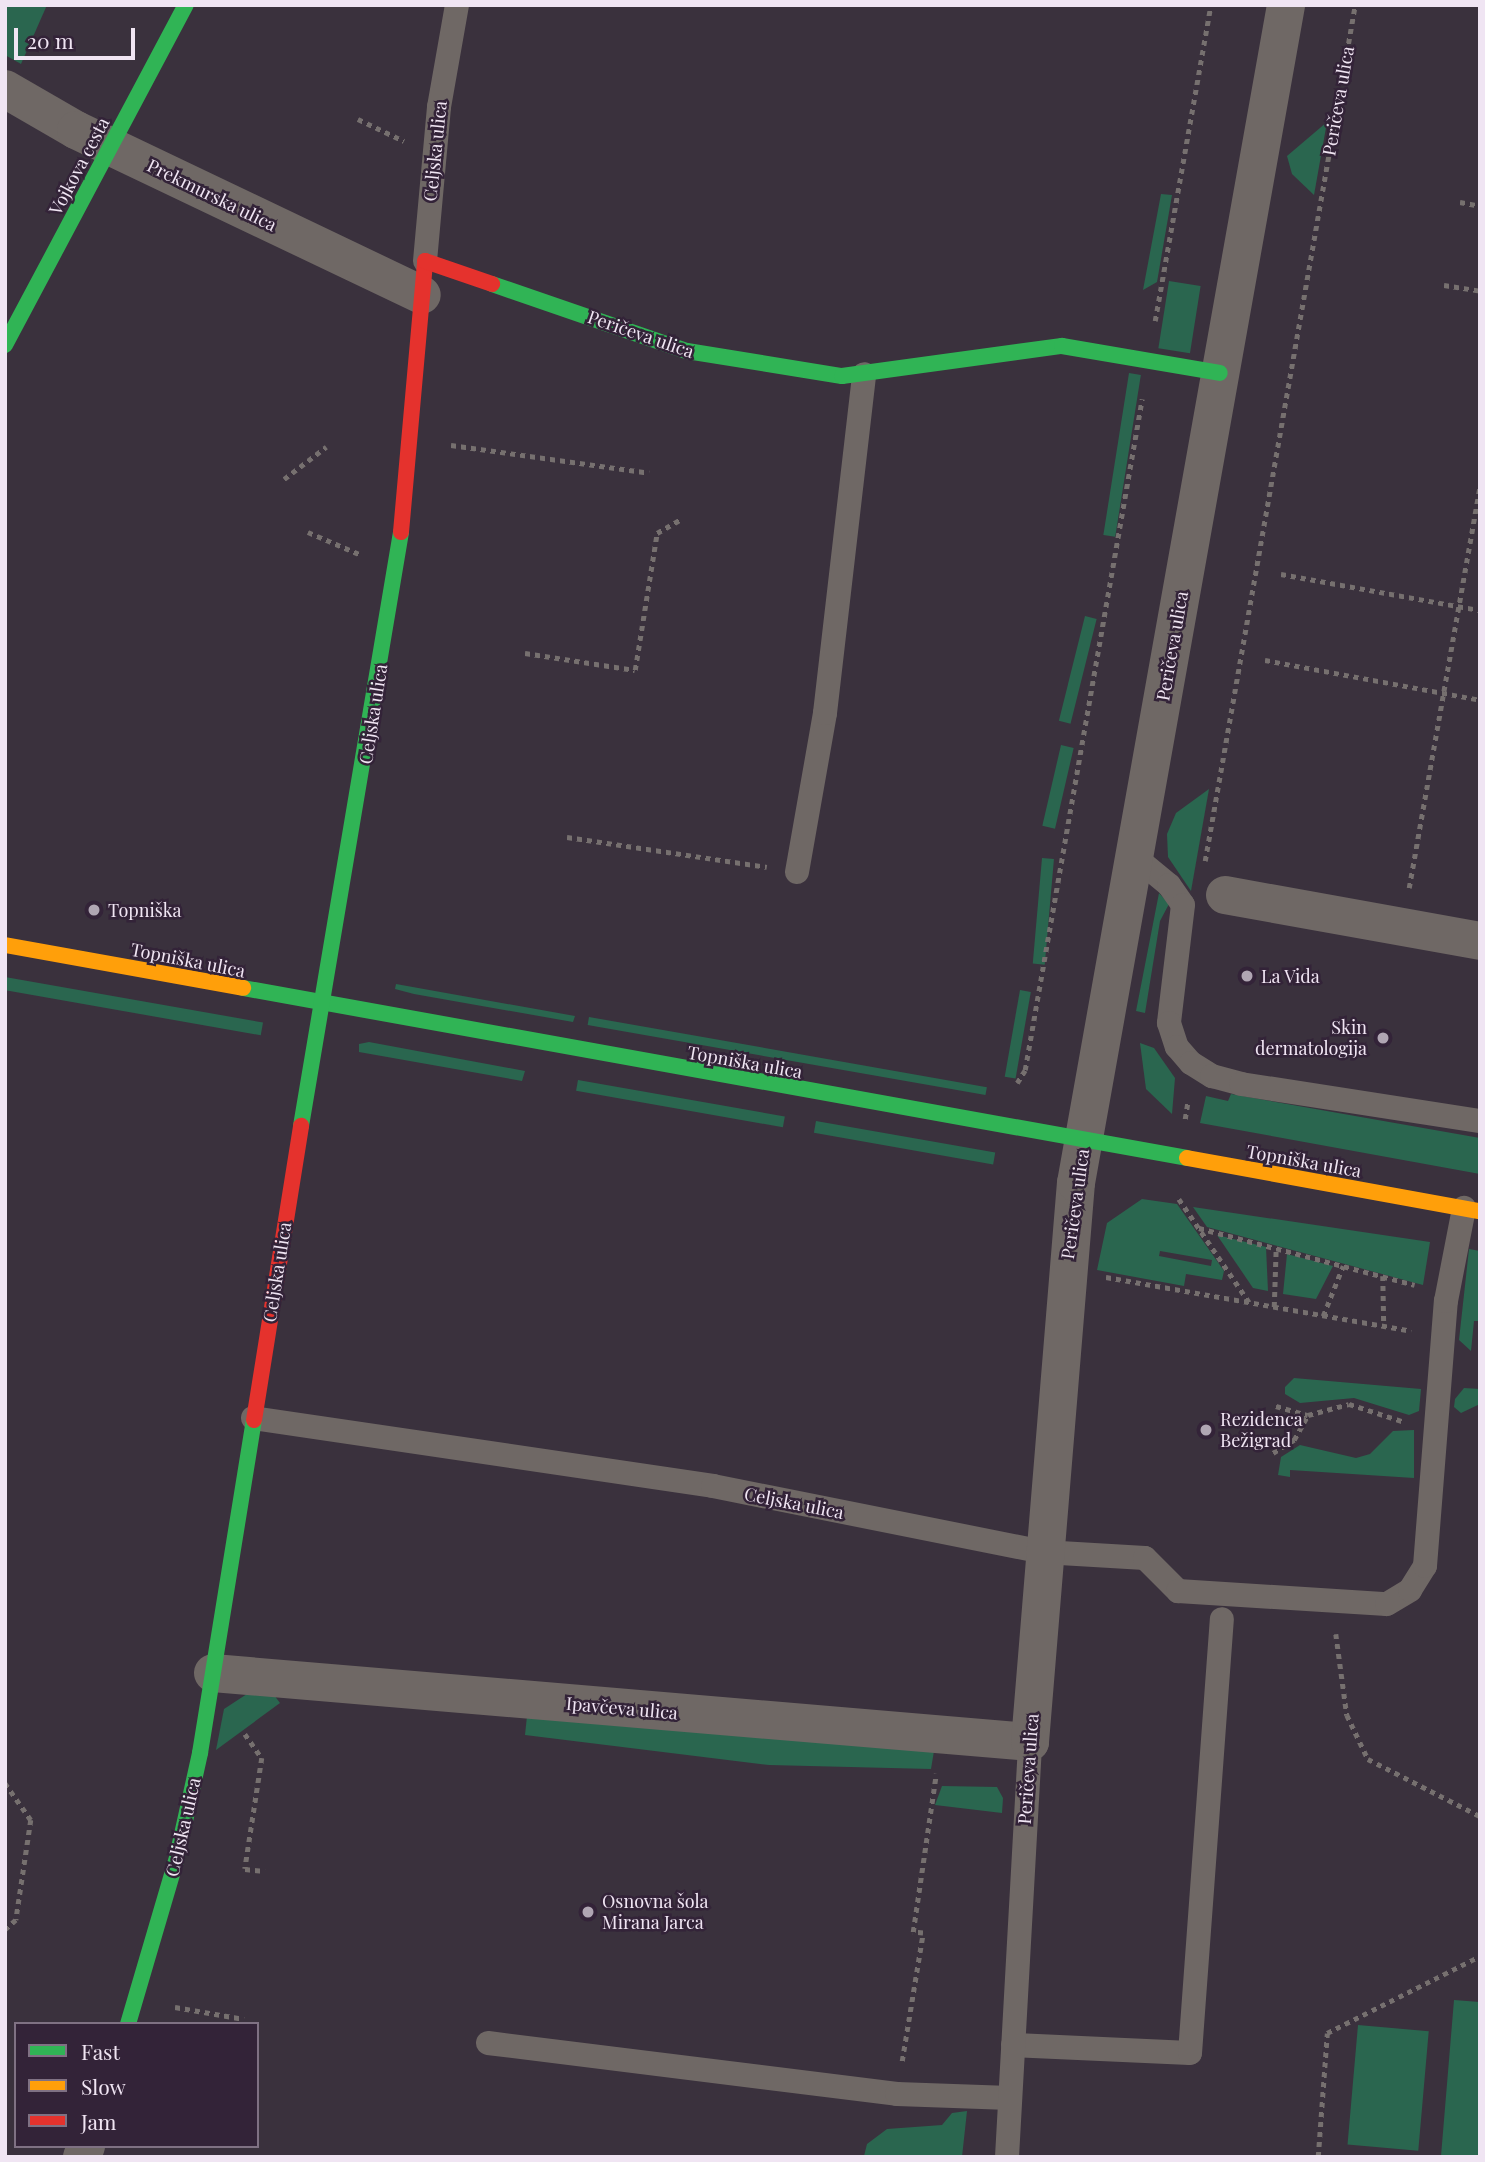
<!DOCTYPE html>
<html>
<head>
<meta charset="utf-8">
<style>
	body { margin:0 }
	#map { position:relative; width:1485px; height:2162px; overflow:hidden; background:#3a313d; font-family:"Playfair Display",serif }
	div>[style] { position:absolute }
	.green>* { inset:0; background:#2a664f; transform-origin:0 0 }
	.path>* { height:4.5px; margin-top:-2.25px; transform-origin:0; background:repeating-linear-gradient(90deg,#76706f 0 5px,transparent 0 10px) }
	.lane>* { height:24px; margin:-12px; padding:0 12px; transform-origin:12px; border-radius:12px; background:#6f6865 }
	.street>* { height:38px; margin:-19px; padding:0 19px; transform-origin:19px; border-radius:19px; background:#6f6865 }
	.fast>* { height:16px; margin:-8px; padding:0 8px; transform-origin:8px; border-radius:8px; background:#30b455 }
	.slow>* { height:16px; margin:-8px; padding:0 8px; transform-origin:8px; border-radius:8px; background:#ff9f0a }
	.jam>* { height:16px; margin:-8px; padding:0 8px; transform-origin:8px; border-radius:8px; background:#e5322d }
	.dots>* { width:19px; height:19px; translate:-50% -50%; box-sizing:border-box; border:4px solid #332338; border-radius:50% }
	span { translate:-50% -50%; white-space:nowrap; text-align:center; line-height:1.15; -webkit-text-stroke:5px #332338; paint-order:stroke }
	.street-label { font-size:18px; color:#f0e5f3 }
	.poi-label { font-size:18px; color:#f0e5f3 }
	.left { translate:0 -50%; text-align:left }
	.right { translate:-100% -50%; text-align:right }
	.frame { position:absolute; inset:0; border:7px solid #f0e5f3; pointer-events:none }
	.legend { position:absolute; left:14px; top:2022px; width:245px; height:126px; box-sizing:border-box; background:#332338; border:2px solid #7f7183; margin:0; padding:9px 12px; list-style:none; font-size:21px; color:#f0e5f3 }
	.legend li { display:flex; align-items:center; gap:14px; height:35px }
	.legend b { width:35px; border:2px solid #7f7183 }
	.scale { position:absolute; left:14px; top:28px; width:121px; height:32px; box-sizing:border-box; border:4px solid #f0e5f3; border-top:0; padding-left:9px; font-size:21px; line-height:24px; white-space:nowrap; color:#f0e5f3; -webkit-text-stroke:5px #332338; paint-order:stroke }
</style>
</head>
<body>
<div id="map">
	<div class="green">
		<i style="clip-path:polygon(5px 5px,47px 5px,21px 64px,5px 55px)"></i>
		<i style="clip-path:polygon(1327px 122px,1314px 195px,1292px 174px,1287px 156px)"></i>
		<i style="clip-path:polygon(1161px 194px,1172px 195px,1157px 282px,1143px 290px)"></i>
		<i style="left:1169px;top:281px;width:32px;height:68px;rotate:9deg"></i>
		<i style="left:1129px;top:373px;width:12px;height:164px;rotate:9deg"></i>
		<i style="left:1085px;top:616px;width:12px;height:108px;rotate:14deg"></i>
		<i style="left:1061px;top:745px;width:13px;height:83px;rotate:13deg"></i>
		<i style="clip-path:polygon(1209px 789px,1191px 891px,1168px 857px,1167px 834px,1176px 813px)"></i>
		<i style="left:1042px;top:858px;width:12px;height:106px;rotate:5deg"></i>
		<i style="clip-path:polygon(1159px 893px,1169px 904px,1160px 921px,1145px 1013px,1136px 1011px)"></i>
		<i style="left:5px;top:977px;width:262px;height:13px;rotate:10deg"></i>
		<i style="clip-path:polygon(396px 984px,575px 1016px,573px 1022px,414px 994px,395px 989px)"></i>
		<i style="left:1020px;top:990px;width:11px;height:88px;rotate:10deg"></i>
		<i style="left:589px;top:1017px;width:404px;height:8px;rotate:10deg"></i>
		<i style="clip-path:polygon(369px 1042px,525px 1071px,522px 1081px,359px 1052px,359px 1044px)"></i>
		<i style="clip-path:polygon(1140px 1043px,1154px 1048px,1175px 1078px,1172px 1114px,1146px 1089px)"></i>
		<i style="left:578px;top:1080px;width:210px;height:11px;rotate:10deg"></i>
		<i style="clip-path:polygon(1231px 1094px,1480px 1138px,1480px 1174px,1200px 1123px,1206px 1096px,1228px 1101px)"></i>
		<i style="left:816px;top:1121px;width:182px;height:12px;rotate:10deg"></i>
		<i style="clip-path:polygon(evenodd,1142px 1199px,1177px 1204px,1224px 1271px,1222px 1280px,1186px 1274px,1184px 1286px,1097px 1270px,1107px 1223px,1142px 1199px,1160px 1251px,1212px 1260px,1211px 1266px,1159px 1256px,1160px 1251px)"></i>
		<i style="clip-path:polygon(1193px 1207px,1430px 1242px,1423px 1285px,1207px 1227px)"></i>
		<i style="clip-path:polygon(1217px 1235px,1266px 1247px,1268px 1291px,1253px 1288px)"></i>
		<i style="clip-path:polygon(1469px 1249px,1480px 1251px,1480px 1321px,1474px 1321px,1471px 1351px,1459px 1340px)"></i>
		<i style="clip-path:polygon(1287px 1254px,1333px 1266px,1316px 1299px,1283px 1294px)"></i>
		<i style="clip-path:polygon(1294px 1378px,1421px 1389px,1419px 1411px,1409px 1415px,1354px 1398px,1300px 1403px,1285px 1394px,1285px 1387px)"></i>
		<i style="clip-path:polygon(1464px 1388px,1480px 1389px,1480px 1404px,1461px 1413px,1454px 1407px,1455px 1399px)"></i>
		<i style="clip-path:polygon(1414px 1430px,1414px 1478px,1290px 1470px,1290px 1477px,1278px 1475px,1281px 1457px,1300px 1445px,1356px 1458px,1370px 1454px,1393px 1431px)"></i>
		<i style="clip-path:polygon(250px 1692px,274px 1695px,280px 1703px,216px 1750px,224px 1709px)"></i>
		<i style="clip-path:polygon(527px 1716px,934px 1751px,931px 1769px,769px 1765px,525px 1735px)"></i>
		<i style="clip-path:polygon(942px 1786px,997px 1787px,1003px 1798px,1002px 1813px,935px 1805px)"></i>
		<i style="clip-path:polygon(1454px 2000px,1480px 2002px,1480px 2157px,1441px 2156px)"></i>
		<i style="left:1358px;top:2025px;width:71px;height:120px;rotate:5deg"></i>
		<i style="clip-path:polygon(967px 2111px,962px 2157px,864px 2156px,867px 2144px,887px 2129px,942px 2125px,952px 2113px)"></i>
	</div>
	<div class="path">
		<i style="left:358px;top:119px;width:51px;rotate:25.6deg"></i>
		<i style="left:1460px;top:202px;width:20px;rotate:11deg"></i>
		<i style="left:1444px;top:285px;width:36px;rotate:9deg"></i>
		<i style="left:1155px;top:321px;width:321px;rotate:-80deg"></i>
		<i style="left:451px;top:445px;width:200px;rotate:8deg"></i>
		<i style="left:284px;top:479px;width:53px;rotate:-37.3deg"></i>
		<i style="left:308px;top:532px;width:56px;rotate:23.3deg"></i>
		<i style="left:1281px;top:574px;width:202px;rotate:10.3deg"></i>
		<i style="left:525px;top:653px;width:111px;rotate:8.8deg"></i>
		<i style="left:635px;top:670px;width:139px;rotate:-80.9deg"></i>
		<i style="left:657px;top:533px;width:28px;rotate:-30deg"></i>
		<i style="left:1265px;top:660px;width:219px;rotate:10.5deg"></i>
		<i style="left:567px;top:837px;width:202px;rotate:8.5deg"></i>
		<i style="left:1205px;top:861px;width:869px;rotate:-80.06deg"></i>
		<i style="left:1409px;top:888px;width:408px;rotate:-80deg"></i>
		<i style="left:1017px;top:1083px;width:15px;rotate:-58deg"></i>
		<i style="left:1025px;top:1070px;width:681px;rotate:-80.11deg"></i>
		<i style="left:1185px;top:1119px;width:18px;rotate:-81deg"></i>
		<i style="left:1179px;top:1199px;width:125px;rotate:55.8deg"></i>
		<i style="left:1199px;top:1228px;width:223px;rotate:14.8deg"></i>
		<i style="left:1383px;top:1276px;width:50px;rotate:88.9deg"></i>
		<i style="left:1106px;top:1277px;width:310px;rotate:10deg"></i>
		<i style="left:1274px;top:1307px;width:59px;rotate:-88.1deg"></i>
		<i style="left:1323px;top:1316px;width:54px;rotate:-68.2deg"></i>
		<i style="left:1276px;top:1406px;width:33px;rotate:16deg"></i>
		<i style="left:1308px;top:1415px;width:42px;rotate:-15deg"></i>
		<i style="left:1349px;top:1404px;width:59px;rotate:17.8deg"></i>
		<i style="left:1273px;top:1453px;width:25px;rotate:-32deg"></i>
		<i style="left:1294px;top:1440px;width:29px;rotate:-61deg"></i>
		<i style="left:1336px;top:1634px;width:82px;rotate:82.3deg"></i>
		<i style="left:1347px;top:1715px;width:49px;rotate:64.5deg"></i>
		<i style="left:1368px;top:1759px;width:126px;rotate:27deg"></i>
		<i style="left:245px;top:1734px;width:29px;rotate:55deg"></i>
		<i style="left:262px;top:1758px;width:112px;rotate:98.7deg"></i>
		<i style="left:245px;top:1869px;width:20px;rotate:6deg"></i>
		<i style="left:5px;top:1783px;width:45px;rotate:54.9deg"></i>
		<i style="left:31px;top:1820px;width:101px;rotate:98.5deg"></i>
		<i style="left:16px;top:1920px;width:15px;rotate:138deg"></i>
		<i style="left:175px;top:2007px;width:70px;rotate:9.9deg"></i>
		<i style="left:902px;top:2061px;width:130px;rotate:-80.7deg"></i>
		<i style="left:923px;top:1933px;width:10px;rotate:-174deg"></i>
		<i style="left:913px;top:1932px;width:160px;rotate:-81.7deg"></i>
		<i style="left:1318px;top:2157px;width:124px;rotate:-85.8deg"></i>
		<i style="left:1327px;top:2033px;width:171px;rotate:-26.7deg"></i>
	</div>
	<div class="lane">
		<i style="left:425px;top:261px;width:155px;rotate:-84.8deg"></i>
		<i style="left:439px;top:107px;width:104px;rotate:-80deg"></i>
		<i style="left:1135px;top:857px;width:44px;rotate:39.5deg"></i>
		<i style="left:1169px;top:885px;width:24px;rotate:55deg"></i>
		<i style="left:1183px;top:905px;width:119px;rotate:96.8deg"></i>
		<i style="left:1169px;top:1023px;width:25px;rotate:72deg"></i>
		<i style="left:1177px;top:1047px;width:21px;rotate:49deg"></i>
		<i style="left:1191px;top:1063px;width:25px;rotate:32deg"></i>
		<i style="left:1212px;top:1076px;width:30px;rotate:15deg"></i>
		<i style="left:1241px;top:1084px;width:242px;rotate:8.8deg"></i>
		<i style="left:797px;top:872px;width:161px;rotate:-80deg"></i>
		<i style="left:825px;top:713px;width:341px;rotate:-83.4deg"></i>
		<i style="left:253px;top:1418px;width:465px;rotate:8.4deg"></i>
		<i style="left:713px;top:1486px;width:337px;rotate:11.3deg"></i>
		<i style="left:1043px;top:1552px;width:102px;rotate:3.4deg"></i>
		<i style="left:1145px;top:1558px;width:47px;rotate:45deg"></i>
		<i style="left:1178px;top:1591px;width:209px;rotate:3.6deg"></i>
		<i style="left:1387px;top:1604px;width:27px;rotate:-31deg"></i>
		<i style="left:1410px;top:1590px;width:28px;rotate:-58deg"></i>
		<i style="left:1425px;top:1566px;width:266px;rotate:-85.5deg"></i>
		<i style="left:1446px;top:1301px;width:95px;rotate:-79deg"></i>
		<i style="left:488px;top:2043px;width:412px;rotate:7.1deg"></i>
		<i style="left:897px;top:2094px;width:113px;rotate:2deg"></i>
		<i style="left:1013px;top:2045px;width:177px;rotate:2.6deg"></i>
		<i style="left:1190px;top:2053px;width:435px;rotate:-85.8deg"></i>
		<i style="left:1007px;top:2157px;width:416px;rotate:-86.8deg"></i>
	</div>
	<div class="street">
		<i style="left:5px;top:89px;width:82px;rotate:30deg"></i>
		<i style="left:76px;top:130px;width:383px;rotate:25.5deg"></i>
		<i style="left:1225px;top:895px;width:259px;rotate:10.2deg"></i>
		<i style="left:213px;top:1673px;width:820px;rotate:4.83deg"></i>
		<i style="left:1030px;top:1742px;width:561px;rotate:-85.3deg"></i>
		<i style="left:1076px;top:1183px;width:1197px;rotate:-79.89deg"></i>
		<i style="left:82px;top:2157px;width:12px;rotate:-70deg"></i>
	</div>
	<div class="fast">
		<i style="left:492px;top:284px;width:206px;rotate:19deg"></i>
		<i style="left:687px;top:351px;width:157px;rotate:9.2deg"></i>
		<i style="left:842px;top:376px;width:222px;rotate:-7.8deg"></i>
		<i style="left:1062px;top:346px;width:160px;rotate:9.7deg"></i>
		<i style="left:5px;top:345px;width:385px;rotate:-62deg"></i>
		<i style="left:243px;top:988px;width:959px;rotate:10.21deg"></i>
		<i style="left:301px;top:1126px;width:602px;rotate:-80.44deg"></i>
		<i style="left:128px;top:2024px;width:174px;rotate:-73.6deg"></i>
		<i style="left:177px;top:1857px;width:107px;rotate:-77.5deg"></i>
		<i style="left:200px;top:1753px;width:337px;rotate:-80.8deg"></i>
	</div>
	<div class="slow">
		<i style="left:5px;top:945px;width:242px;rotate:10.2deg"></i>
		<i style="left:1187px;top:1158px;width:298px;rotate:10.3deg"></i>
	</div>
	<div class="jam">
		<i style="left:401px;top:532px;width:272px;rotate:-84.9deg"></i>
		<i style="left:425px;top:261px;width:71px;rotate:18.9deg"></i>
		<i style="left:254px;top:1420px;width:298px;rotate:-80.9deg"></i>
	</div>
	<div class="dots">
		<i style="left:94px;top:910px;background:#b0a6b3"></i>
		<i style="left:1247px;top:976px;background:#b0a6b3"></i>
		<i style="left:1383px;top:1038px;background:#b0a6b3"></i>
		<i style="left:1206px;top:1430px;background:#b0a6b3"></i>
		<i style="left:588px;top:1912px;background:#b0a6b3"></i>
	</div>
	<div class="street-label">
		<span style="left:1338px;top:101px;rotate:-80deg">Peričeva ulica</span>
		<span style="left:435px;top:151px;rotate:-84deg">Celjska ulica</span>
		<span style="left:79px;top:166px;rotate:-62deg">Vojkova cesta</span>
		<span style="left:212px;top:195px;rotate:26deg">Prekmurska ulica</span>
		<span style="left:641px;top:334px;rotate:19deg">Peričeva ulica</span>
		<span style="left:1172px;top:646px;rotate:-80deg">Peričeva ulica</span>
		<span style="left:373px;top:714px;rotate:-81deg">Celjska ulica</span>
		<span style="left:188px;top:960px;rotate:11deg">Topniška ulica</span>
		<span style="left:745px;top:1062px;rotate:10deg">Topniška ulica</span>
		<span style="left:1304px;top:1161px;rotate:10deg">Topniška ulica</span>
		<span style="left:1075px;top:1204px;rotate:-82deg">Peričeva ulica</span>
		<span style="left:277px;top:1272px;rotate:-81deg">Celjska ulica</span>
		<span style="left:794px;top:1503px;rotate:11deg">Celjska ulica</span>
		<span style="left:622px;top:1708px;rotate:5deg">Ipavčeva ulica</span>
		<span style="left:1028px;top:1769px;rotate:-86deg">Peričeva ulica</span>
		<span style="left:183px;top:1827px;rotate:-77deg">Celjska ulica</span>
	</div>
	<div class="poi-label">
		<span class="left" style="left:108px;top:910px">Topniška</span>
		<span class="left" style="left:1261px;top:976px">La Vida</span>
		<span class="right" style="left:1367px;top:1038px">Skin<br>dermatologija</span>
		<span class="left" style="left:1220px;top:1430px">Rezidenca<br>Bežigrad</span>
		<span class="left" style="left:602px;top:1912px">Osnovna šola<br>Mirana Jarca</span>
	</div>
	<div class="frame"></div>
	<ul class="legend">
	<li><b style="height:9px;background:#30b455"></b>Fast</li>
	<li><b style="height:9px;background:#ff9f0a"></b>Slow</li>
	<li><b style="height:9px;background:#e5322d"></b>Jam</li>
	</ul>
	<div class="scale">20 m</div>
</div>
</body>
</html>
